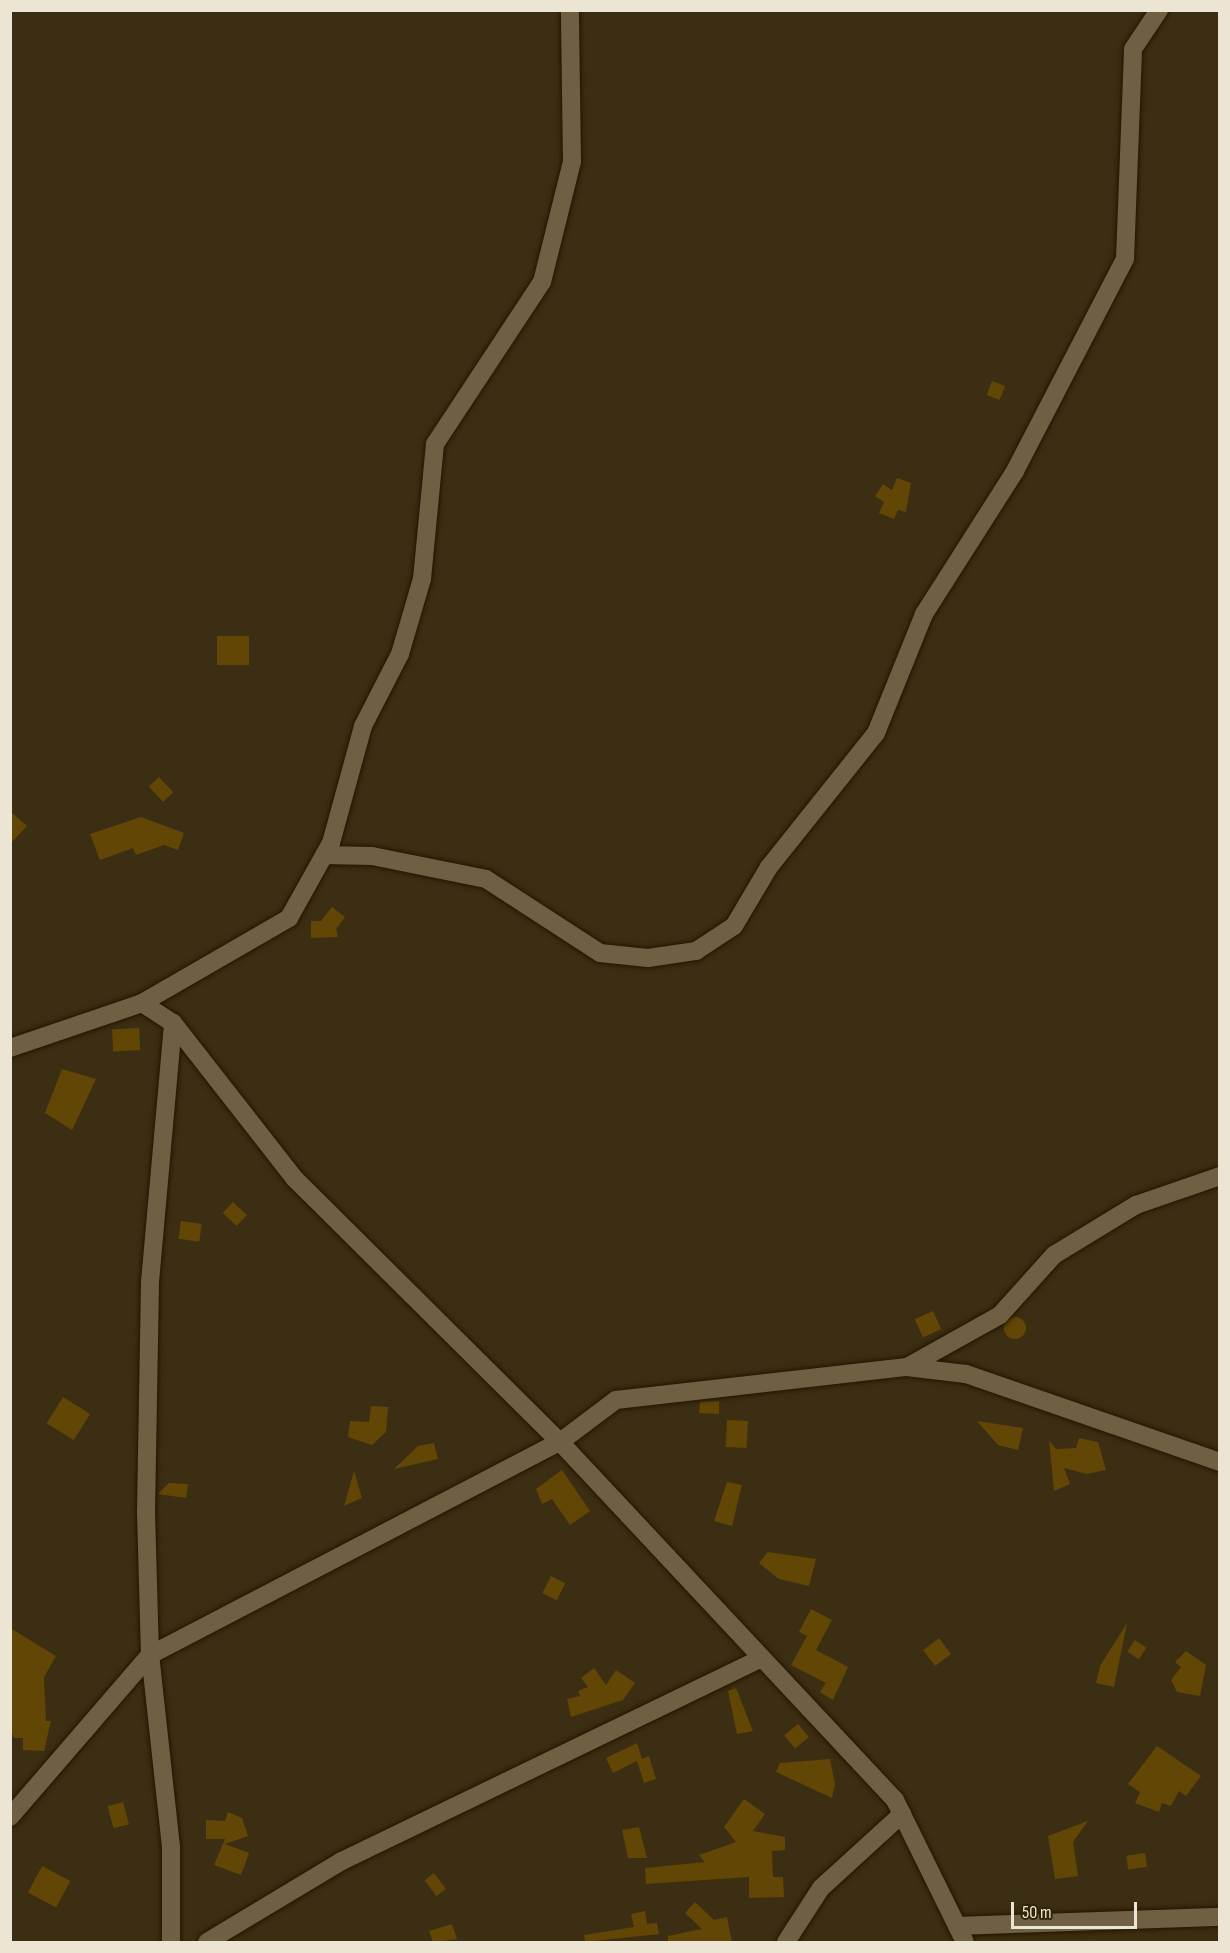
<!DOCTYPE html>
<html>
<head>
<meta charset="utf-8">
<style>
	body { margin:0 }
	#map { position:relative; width:1230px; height:1953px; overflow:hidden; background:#3c2e12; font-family:"Sofia Sans Condensed",sans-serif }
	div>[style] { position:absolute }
	.building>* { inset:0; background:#614606; transform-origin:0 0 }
	.round { border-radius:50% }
	.roads { filter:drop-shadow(0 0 2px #231600) drop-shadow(0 0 2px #231600) }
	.minor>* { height:18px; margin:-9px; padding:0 9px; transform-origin:9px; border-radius:9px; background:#706043 }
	span { translate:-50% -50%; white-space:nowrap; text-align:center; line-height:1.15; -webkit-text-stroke:6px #322407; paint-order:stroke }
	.frame { position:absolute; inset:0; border:12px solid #ede5d4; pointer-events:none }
	.scale { position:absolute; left:1011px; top:1902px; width:126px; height:27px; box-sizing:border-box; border:3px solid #ede5d4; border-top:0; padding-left:8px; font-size:18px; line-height:21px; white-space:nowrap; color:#ede5d4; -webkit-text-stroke:4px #322407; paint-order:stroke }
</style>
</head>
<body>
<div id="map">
	<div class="building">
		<i style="left:992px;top:381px;width:14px;height:15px;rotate:21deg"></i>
		<i style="clip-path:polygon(897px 478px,911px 483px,906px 512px,898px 510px,894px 519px,879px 513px,884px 502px,875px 496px,883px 484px,892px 490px)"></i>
		<i style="left:217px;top:636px;width:32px;height:29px"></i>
		<i style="left:159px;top:777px;width:21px;height:14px;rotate:47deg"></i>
		<i style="clip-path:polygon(10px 811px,27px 826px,10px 844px)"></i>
		<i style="clip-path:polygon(141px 817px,184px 833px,178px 850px,164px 845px,136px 855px,133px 848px,100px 860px,90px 834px)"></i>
		<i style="clip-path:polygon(332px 907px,345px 917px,336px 929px,338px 937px,311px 938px,311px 921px,321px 921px)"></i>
		<i style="left:139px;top:1028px;width:22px;height:27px;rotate:87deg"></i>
		<i style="clip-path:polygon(62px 1069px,96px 1079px,72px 1130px,45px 1113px)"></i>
		<i style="left:233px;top:1202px;width:19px;height:15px;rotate:43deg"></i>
		<i style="left:181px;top:1221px;width:21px;height:18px;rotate:8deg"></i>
		<i style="left:933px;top:1311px;width:20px;height:20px;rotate:66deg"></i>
		<i class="round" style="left:1004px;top:1317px;width:22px;height:22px"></i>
		<i style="left:63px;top:1397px;width:32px;height:31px;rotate:32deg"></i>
		<i style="clip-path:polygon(719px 1401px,719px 1414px,699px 1413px,700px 1402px)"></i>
		<i style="clip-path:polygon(371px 1406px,388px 1407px,386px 1432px,372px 1445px,348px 1437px,350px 1421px,369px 1422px)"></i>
		<i style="left:727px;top:1420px;width:21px;height:27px;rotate:3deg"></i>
		<i style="clip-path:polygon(977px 1421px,1023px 1428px,1018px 1450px,998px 1445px)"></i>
		<i style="clip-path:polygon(1079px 1438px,1098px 1442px,1106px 1470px,1087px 1474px,1064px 1468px,1070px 1484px,1054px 1491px,1049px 1440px,1056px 1449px,1076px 1448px)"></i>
		<i style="clip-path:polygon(434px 1443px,438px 1459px,394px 1469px,418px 1446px)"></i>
		<i style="clip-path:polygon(562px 1470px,590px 1511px,570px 1525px,552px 1499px,542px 1504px,536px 1489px)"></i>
		<i style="clip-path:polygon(354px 1471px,362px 1498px,344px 1506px)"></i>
		<i style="clip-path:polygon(727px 1482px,742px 1485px,732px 1526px,714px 1521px)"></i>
		<i style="clip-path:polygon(169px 1483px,188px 1484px,186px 1498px,158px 1494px)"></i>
		<i style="clip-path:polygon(768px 1552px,816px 1559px,809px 1586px,779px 1579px,759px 1563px)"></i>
		<i style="left:551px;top:1576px;width:16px;height:19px;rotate:27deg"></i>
		<i style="clip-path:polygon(811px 1609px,832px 1620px,816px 1650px,848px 1667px,833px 1700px,820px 1692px,826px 1683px,791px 1665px,807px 1636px,799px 1632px)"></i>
		<i style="clip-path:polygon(1127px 1623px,1114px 1687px,1096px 1683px,1100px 1666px)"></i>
		<i style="clip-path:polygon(10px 1628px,56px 1656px,44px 1677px,46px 1721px,51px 1721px,44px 1751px,23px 1750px,23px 1738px,14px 1738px,10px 1729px)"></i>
		<i style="left:939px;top:1638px;width:20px;height:20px;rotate:53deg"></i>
		<i style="left:1135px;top:1640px;width:14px;height:14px;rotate:34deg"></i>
		<i style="clip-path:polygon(1186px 1651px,1206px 1665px,1200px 1696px,1177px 1692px,1171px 1680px,1181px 1667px,1175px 1662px)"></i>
		<i style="clip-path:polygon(594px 1668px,606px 1685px,616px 1670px,635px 1683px,623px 1700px,571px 1717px,567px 1699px,580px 1696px,578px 1691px,588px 1687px,581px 1678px)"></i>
		<i style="clip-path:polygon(736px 1688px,753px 1731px,737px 1734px,728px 1691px)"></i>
		<i style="left:798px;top:1724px;width:17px;height:18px;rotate:50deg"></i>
		<i style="clip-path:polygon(637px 1743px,642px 1759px,649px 1756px,656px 1779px,644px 1783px,637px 1761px,613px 1773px,606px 1758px)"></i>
		<i style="clip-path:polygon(1157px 1746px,1201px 1776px,1186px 1796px,1179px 1791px,1171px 1806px,1162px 1803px,1159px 1812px,1135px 1803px,1140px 1792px,1128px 1784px)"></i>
		<i style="clip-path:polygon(830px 1759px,835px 1784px,832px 1798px,776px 1772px,780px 1763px)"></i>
		<i style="clip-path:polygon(744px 1799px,765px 1814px,753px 1831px,785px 1837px,785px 1850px,772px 1851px,773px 1877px,783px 1877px,784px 1897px,749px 1898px,749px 1877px,646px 1884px,645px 1868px,705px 1862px,699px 1855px,736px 1842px,724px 1827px)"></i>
		<i style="left:123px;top:1802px;width:23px;height:16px;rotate:75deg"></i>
		<i style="clip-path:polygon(228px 1812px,242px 1818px,248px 1836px,225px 1844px,249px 1853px,241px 1875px,214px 1865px,225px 1839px,206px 1839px,206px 1820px,225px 1821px)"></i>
		<i style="clip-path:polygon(1088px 1821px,1073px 1842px,1078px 1876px,1055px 1879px,1048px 1836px)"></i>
		<i style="clip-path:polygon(639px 1827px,647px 1858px,628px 1858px,622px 1830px)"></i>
		<i style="left:1145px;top:1853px;width:14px;height:19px;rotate:82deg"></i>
		<i style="left:42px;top:1866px;width:32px;height:30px;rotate:28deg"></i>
		<i style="left:434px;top:1873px;width:20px;height:12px;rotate:53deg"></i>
		<i style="clip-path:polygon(695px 1902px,714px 1920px,727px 1917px,732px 1942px,668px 1942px,668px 1936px,702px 1929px,685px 1913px)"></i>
		<i style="clip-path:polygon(645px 1911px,647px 1924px,657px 1923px,659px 1934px,585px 1942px,584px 1935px,634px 1927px,631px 1914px)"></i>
		<i style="clip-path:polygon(452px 1924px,457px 1939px,433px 1942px,429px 1931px)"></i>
	</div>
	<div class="roads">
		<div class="minor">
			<i style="left:324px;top:855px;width:48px;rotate:1.2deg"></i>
			<i style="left:372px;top:856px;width:116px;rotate:11.4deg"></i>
			<i style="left:486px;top:879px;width:136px;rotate:33deg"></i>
			<i style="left:600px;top:953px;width:48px;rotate:5.9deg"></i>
			<i style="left:648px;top:958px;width:49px;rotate:-8.3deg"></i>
			<i style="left:696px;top:951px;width:45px;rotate:-33.3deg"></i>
			<i style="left:734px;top:926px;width:69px;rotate:-59.3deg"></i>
			<i style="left:769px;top:867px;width:171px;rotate:-51.4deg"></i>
			<i style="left:876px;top:733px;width:128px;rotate:-68deg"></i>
			<i style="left:924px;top:614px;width:169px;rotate:-57.5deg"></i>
			<i style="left:1015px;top:471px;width:239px;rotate:-62.6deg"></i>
			<i style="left:1125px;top:259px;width:210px;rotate:-87.8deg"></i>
			<i style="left:1133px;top:49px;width:47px;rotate:-56.3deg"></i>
			<i style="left:142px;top:1003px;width:170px;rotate:-30deg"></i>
			<i style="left:289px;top:918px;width:86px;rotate:-60.8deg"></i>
			<i style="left:331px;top:843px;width:121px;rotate:-74.7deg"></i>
			<i style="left:363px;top:726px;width:81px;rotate:-62.8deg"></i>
			<i style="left:400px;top:654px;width:78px;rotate:-73.7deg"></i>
			<i style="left:422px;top:579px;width:136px;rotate:-84.5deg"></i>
			<i style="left:435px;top:444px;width:194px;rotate:-56.6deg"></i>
			<i style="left:542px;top:282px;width:124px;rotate:-76deg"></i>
			<i style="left:572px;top:162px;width:152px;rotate:-90.8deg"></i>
			<i style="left:10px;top:1048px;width:139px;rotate:-18.8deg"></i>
			<i style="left:142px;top:1003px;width:37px;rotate:33deg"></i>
			<i style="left:173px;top:1023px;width:197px;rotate:52deg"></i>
			<i style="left:294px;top:1178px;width:375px;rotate:44.8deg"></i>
			<i style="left:560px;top:1442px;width:490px;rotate:46.9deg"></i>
			<i style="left:895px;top:1800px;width:158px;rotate:63.8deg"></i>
			<i style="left:907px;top:1367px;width:107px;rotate:-29.2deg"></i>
			<i style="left:1000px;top:1315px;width:81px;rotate:-48deg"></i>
			<i style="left:1054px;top:1255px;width:96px;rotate:-31.4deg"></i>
			<i style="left:1136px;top:1205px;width:89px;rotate:-19deg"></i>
			<i style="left:10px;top:1817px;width:214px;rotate:-49.2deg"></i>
			<i style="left:150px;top:1655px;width:462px;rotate:-27.5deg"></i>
			<i style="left:560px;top:1442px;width:70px;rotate:-36.9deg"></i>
			<i style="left:616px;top:1400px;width:293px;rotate:-6.5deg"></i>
			<i style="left:907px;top:1367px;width:59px;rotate:6.8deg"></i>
			<i style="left:966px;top:1374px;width:269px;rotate:19.1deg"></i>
			<i style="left:957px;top:1926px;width:263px;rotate:-2deg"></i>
			<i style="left:171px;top:1942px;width:95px;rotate:-90deg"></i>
			<i style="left:171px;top:1847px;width:193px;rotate:-96.2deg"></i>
			<i style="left:150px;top:1655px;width:143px;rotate:-91.6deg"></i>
			<i style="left:146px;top:1512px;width:230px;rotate:-89deg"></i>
			<i style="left:150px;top:1282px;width:260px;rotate:-84.9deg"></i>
			<i style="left:207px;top:1942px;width:157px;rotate:-31deg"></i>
			<i style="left:342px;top:1861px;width:466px;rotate:-25.8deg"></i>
			<i style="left:786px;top:1942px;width:64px;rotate:-57.1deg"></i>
			<i style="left:821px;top:1888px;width:110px;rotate:-42.4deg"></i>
		</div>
	</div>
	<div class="frame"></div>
	<div class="scale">50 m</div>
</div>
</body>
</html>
